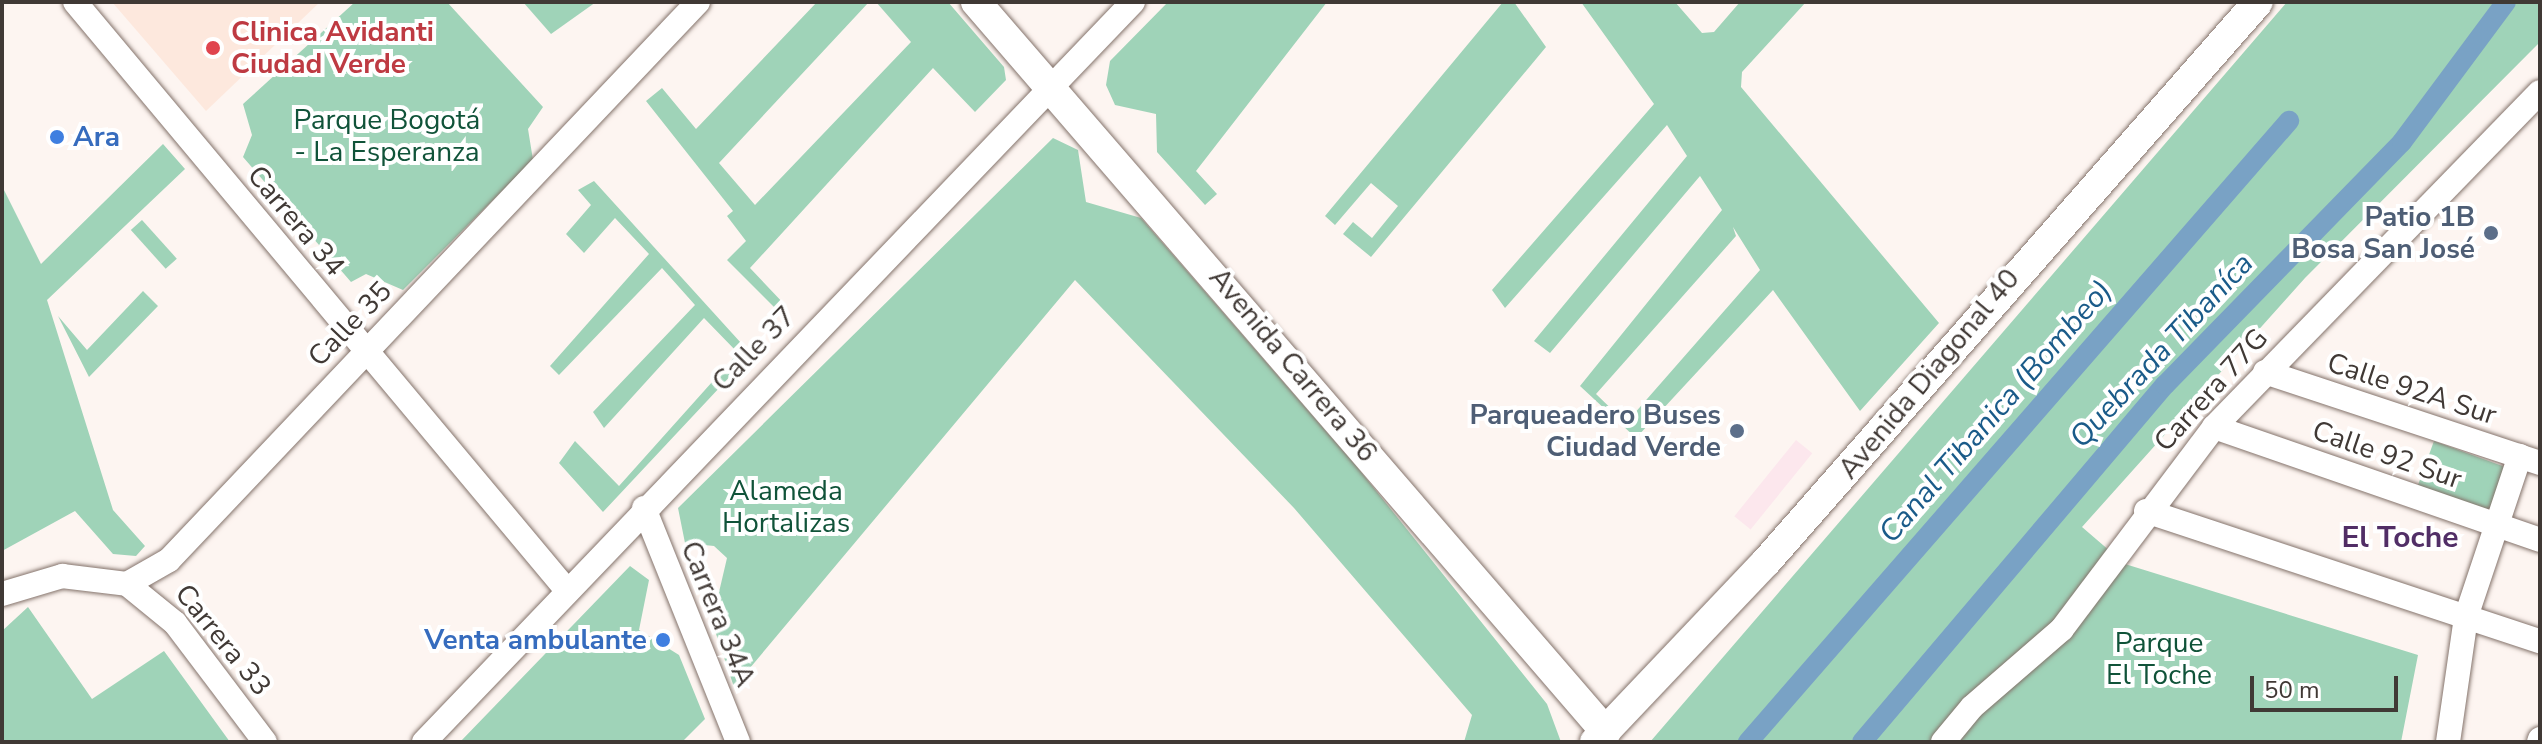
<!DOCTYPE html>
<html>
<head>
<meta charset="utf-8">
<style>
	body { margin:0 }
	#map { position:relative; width:2542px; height:744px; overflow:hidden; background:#fdf5f1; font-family:"Nunito Sans",sans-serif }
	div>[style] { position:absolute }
	.commercial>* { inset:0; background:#fce7ed; transform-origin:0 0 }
	.built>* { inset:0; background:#fde8dd }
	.green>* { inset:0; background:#9fd3b8; transform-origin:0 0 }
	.canal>* { height:20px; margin:-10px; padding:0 10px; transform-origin:10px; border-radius:10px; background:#79a2c5 }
	.roads { filter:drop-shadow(0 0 2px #84736b) drop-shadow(0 0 2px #84736b) }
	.minor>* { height:24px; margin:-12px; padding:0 12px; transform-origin:12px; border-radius:12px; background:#fff }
	.major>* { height:30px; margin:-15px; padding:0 15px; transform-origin:15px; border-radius:15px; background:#fff }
	.dots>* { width:22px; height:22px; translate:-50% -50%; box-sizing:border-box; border:4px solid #fff; border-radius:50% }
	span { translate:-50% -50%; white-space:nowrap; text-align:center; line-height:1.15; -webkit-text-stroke:8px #fff; paint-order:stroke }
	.health-label { font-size:28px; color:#be3a42; font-weight:700 }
	.left { translate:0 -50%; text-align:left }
	.park-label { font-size:28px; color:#105339 }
	.shop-label { font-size:28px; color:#366cbe; font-weight:700 }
	.right { translate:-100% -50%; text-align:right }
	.service-label { font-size:28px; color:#4e5e75; font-weight:700 }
	.street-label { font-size:28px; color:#403935 }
	.water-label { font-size:30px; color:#1a5b89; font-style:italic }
	.neighbourhood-label { font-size:30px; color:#512e66; font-weight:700 }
	.frame { position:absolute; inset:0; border:4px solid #403935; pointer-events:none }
	.scale { position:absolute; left:2250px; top:676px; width:148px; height:36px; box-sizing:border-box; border:4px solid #403935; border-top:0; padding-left:10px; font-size:24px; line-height:28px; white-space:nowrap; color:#403935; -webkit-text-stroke:6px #fff; paint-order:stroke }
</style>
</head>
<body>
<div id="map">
	<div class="commercial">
		<i style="left:1796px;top:440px;width:21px;height:98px;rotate:39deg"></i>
	</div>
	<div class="built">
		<i style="clip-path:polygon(112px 2px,320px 2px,206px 111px)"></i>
	</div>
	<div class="green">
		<i style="clip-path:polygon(355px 2px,447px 2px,543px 107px,528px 129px,533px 160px,403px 290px,366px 274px,351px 282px,243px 157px,252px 135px,243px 104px)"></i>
		<i style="clip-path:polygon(523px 2px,596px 2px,551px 34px)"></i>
		<i style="clip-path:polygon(817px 2px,869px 2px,719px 163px,755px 205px,911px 42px,876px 2px,948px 2px,1004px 67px,1006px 80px,975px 112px,933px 68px,750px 268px,786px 306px,779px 312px,727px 260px,746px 241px,727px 216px,733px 211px,646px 101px,662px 88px,696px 129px)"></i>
		<i style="clip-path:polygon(1168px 2px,1327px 2px,1196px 171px,1217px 194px,1205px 205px,1157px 152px,1156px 114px,1115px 105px,1106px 85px,1110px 61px)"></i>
		<i style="clip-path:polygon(1503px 2px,1514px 2px,1546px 47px,1371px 257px,1343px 234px,1353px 222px,1372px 238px,1398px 206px,1371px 183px,1335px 225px,1325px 216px)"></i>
		<i style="clip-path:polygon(evenodd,1581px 2px,1675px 2px,1702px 33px,1714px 32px,1740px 2px,1806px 2px,1742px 72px,1741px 87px,1939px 323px,1860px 411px,1773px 290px,1636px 438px,1580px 386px,1722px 210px,1700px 176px,1550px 353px,1534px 341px,1687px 156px,1667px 125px,1505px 308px,1492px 290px,1654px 104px,1581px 2px,1733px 227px,1760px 270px,1626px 423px,1596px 394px,1736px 236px,1733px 227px)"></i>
		<i style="clip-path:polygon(2287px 2px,2540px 2px,2540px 42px,2305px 278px,2082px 527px,2125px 564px,2418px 655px,2401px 742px,1650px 742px)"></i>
		<i style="clip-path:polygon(1053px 138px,1078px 150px,1086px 202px,1141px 218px,1357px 467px,1547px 704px,1561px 742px,1464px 742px,1472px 715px,1294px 508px,1075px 280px,734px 687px,712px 622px,727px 558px,714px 546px,685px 543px,678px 508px)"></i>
		<i style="clip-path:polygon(163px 144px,185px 169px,47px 300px,113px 510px,145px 546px,136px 556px,113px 554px,75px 511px,2px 551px,2px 186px,41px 264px)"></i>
		<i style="clip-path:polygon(594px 181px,751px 354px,603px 512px,559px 463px,575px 441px,619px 486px,738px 353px,704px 318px,604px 428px,593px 412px,695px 305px,662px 268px,559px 375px,550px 366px,649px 254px,615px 218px,584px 253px,566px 234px,591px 205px,578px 190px)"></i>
		<i style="left:142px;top:220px;width:52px;height:15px;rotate:48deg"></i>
		<i style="clip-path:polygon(143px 291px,158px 306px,89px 377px,58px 316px,87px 350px)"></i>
		<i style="left:2434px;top:441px;width:78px;height:51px;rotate:20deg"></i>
		<i style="clip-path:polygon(630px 566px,649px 580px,639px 630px,679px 655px,705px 719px,682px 742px,460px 742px)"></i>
		<i style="clip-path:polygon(28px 607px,92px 699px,164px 651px,230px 742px,2px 742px,2px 631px)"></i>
	</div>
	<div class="canal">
		<i style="left:1748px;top:742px;width:824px;rotate:-48.94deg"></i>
		<i style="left:1862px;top:742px;width:468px;rotate:-49.7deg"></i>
		<i style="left:2165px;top:385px;width:339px;rotate:-45.7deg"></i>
		<i style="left:2402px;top:142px;width:174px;rotate:-53.4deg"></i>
	</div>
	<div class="roads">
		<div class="minor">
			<i style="left:75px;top:2px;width:764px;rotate:50.1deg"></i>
			<i style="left:2265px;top:372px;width:290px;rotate:18.3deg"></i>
			<i style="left:2214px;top:427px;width:345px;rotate:19.1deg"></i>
			<i style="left:644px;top:508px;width:252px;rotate:68.1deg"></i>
			<i style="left:2146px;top:511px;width:415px;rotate:18.3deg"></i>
			<i style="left:127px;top:584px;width:48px;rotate:-29.7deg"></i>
			<i style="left:169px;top:560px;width:769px;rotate:-46.53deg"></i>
			<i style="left:2px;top:594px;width:63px;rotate:-16.7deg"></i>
			<i style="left:62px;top:576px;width:65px;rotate:7deg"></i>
			<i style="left:127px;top:584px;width:62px;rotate:39.1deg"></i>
			<i style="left:175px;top:623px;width:149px;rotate:52.9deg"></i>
			<i style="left:424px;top:742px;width:1025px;rotate:-46.23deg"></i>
			<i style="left:1943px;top:742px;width:45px;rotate:-50.4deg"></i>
			<i style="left:1972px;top:707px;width:119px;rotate:-40.9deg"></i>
			<i style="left:2062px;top:629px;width:253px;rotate:-53deg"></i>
			<i style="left:2214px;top:427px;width:467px;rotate:-45.8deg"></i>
			<i style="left:2448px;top:742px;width:126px;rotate:-81.8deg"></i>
			<i style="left:2466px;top:617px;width:170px;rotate:-71.5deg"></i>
			<i style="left:2539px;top:742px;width:3px;rotate:-72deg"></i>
		</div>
		<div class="major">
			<i style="left:976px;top:2px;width:964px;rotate:49.21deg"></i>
			<i style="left:1595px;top:742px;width:248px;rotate:-46.5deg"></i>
			<i style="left:1766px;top:562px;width:745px;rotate:-48.7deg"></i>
		</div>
	</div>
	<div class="dots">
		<i style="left:213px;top:48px;background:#e0444e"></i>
		<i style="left:57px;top:137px;background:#3f7fe0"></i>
		<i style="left:2491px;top:233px;background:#5c6f8a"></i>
		<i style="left:1737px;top:431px;background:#5c6f8a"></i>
		<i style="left:663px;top:640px;background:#3f7fe0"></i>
	</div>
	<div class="health-label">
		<span class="left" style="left:231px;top:48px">Clinica Avidanti<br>Ciudad Verde</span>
	</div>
	<div class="park-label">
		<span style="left:387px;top:136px">Parque Bogotá<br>- La Esperanza</span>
		<span style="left:786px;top:507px">Alameda<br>Hortalizas</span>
		<span style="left:2159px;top:659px">Parque<br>El Toche</span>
	</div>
	<div class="shop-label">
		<span class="left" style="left:73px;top:137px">Ara</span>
		<span class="right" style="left:647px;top:640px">Venta ambulante</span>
	</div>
	<div class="service-label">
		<span class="right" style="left:2475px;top:233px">Patio 1B<br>Bosa San José</span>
		<span class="right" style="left:1721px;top:431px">Parqueadero Buses<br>Ciudad Verde</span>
	</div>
	<div class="street-label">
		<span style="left:296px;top:221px;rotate:50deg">Carrera 34</span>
		<span style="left:350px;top:324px;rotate:-46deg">Calle 35</span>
		<span style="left:754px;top:349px;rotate:-46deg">Calle 37</span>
		<span style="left:1293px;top:365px;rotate:50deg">Avenida Carrera 36</span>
		<span style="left:1929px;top:374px;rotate:-50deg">Avenida Diagonal 40</span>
		<span style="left:2412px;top:389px;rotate:18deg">Calle 92A Sur</span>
		<span style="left:2211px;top:390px;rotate:-48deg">Carrera 77G</span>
		<span style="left:2387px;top:455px;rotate:19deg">Calle 92 Sur</span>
		<span style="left:718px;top:614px;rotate:68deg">Carrera 34A</span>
		<span style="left:223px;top:640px;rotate:51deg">Carrera 33</span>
	</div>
	<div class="water-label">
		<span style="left:2162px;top:351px;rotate:-47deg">Quebrada Tibaníca</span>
		<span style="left:1996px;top:412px;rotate:-49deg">Canal Tibanica (Bombeo)</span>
	</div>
	<div class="neighbourhood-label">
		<span style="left:2400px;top:538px">El Toche</span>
	</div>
	<div class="frame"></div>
	<div class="scale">50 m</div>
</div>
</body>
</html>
